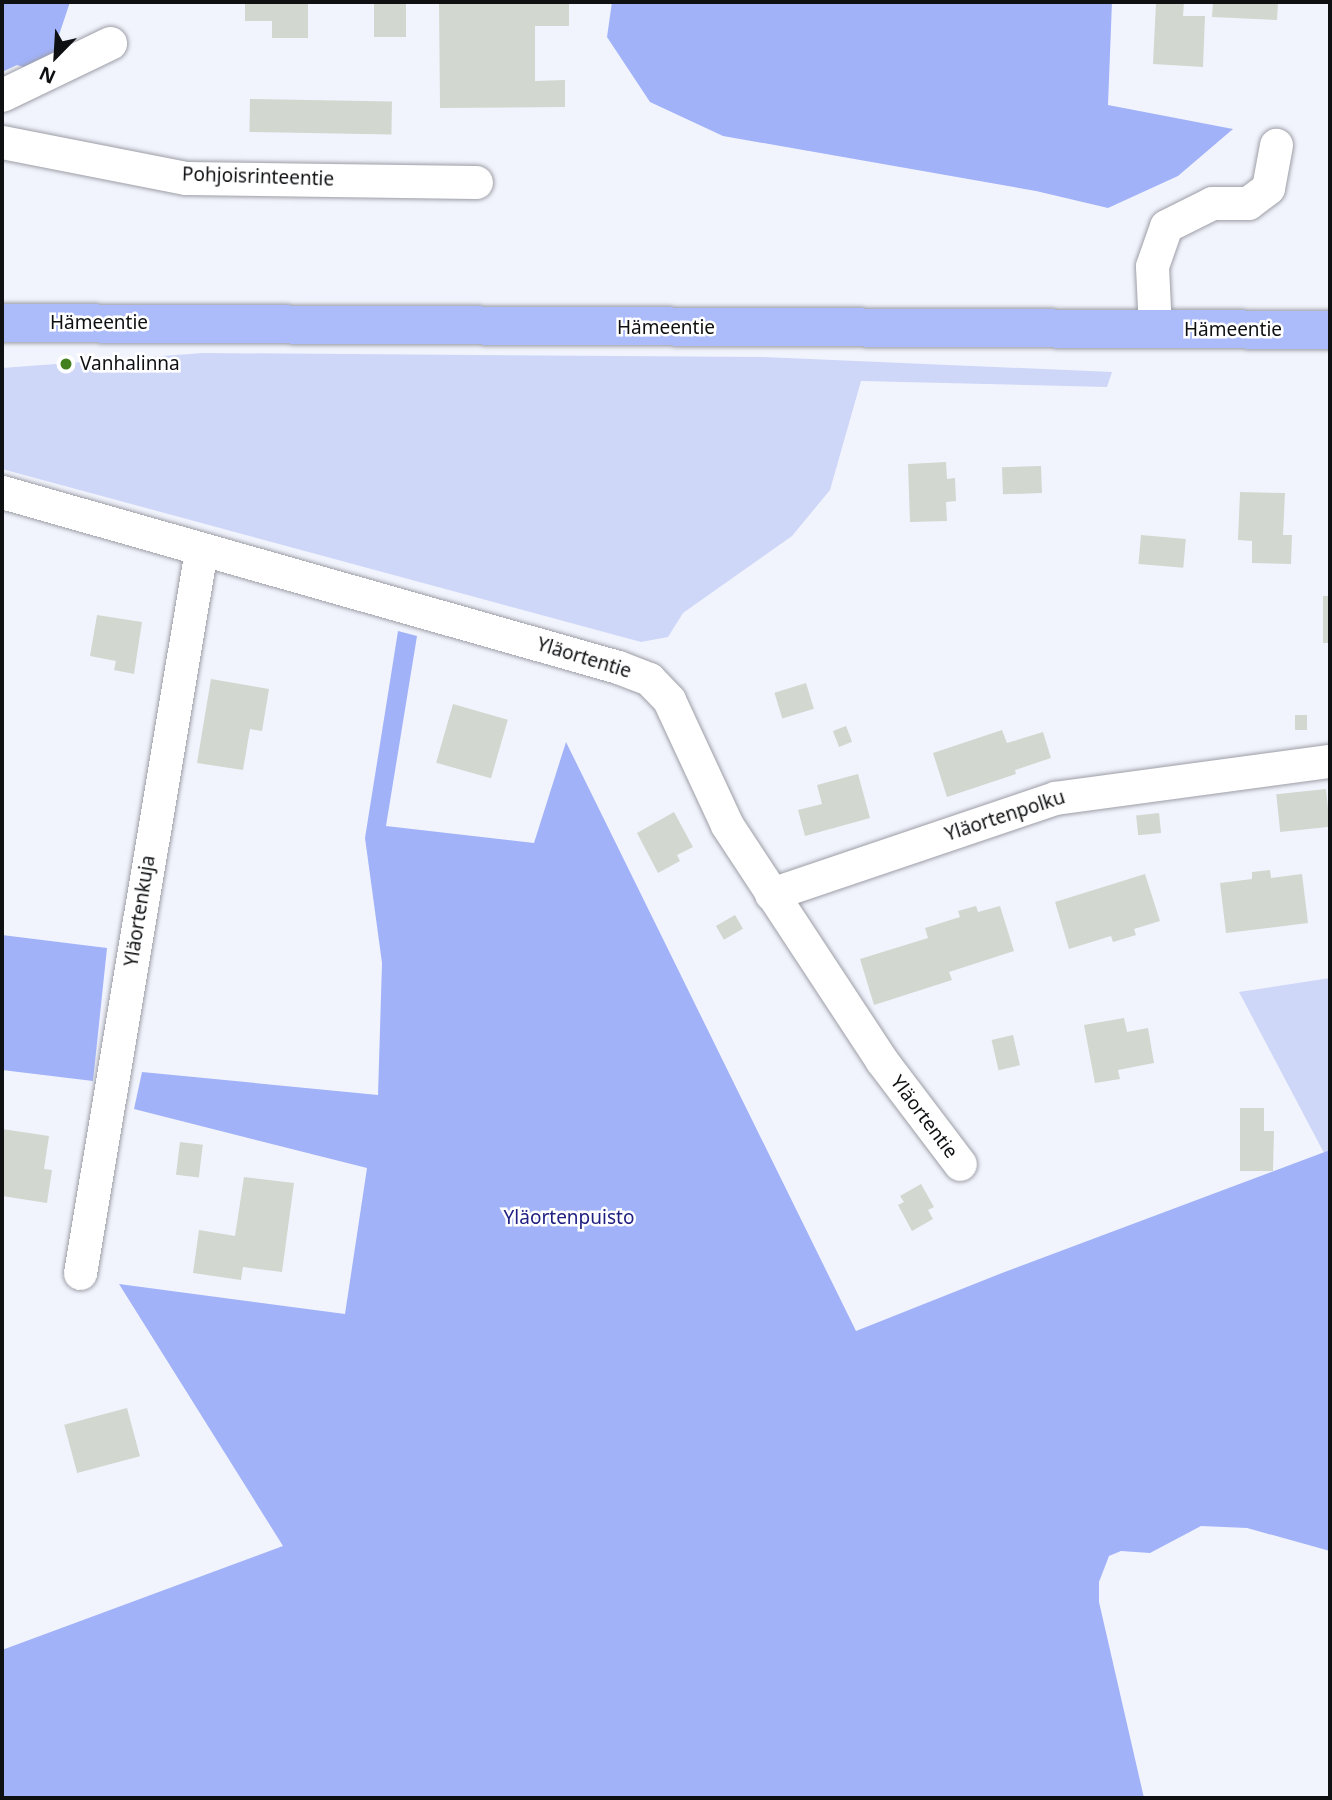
<!DOCTYPE html>
<html>
<head>
<meta charset="utf-8">
<style>
	body { margin:0 }
	#map { position:relative; width:1332px; height:1800px; overflow:hidden; background:#f2f4fd; font-family:"Noto Sans",sans-serif }
	div>[style] { position:absolute }
	.green>* { inset:0; background:#ced7f8 }
	.forest>* { inset:0; background:#a1b2f9 }
	.building>* { inset:0; background:#d2d7cf; transform-origin:0 0 }
	.roads { filter:drop-shadow(0 0 2px #9c9ea6) drop-shadow(0 0 2px #9c9ea6) }
	.minor>* { height:33px; margin:-16.5px; padding:0 16.5px; transform-origin:16.5px; border-radius:16.5px; background:#fff }
	.highway>* { height:38px; margin:-19px; padding:0 19px; transform-origin:19px; border-radius:19px; background:#acbcfb }
	.dots>* { width:19px; height:19px; translate:-50% -50%; box-sizing:border-box; border:4px solid #fff; border-radius:50% }
	span { translate:-50% -50%; white-space:nowrap; text-align:center; line-height:1.15; -webkit-text-stroke:5px #fff; paint-order:stroke }
	.street-label { font-size:19px; color:#0f1012 }
	.poi-label { font-size:19px; color:#0f1012 }
	.left { translate:0 -50%; text-align:left }
	.park-label { font-size:19px; color:#202083 }
	.frame { position:absolute; inset:0; border:4px solid #0f1012; pointer-events:none }
	.north { position:absolute; left:21px; top:21px; width:70px; height:70px; -webkit-text-stroke:5px #fff; paint-order:stroke; rotate:204deg; font-size:19px; font-weight:700; line-height:28px; text-align:center; color:#0f1012 }
	.north::after { content:''; display:block; margin:auto; width:24px; height:32px; background:#0f1012; clip-path:polygon(50% 0,100% 100%,50% 72%,0 100%) }
</style>
</head>
<body>
<div id="map">
	<div class="green">
		<i style="clip-path:polygon(203px 353px,764px 357px,1112px 372px,1107px 387px,861px 381px,830px 490px,792px 536px,683px 613px,668px 637px,641px 642px,2px 469px,2px 368px)"></i>
		<i style="clip-path:polygon(1330px 978px,1330px 1150px,1324px 1153px,1239px 992px)"></i>
	</div>
	<div class="forest">
		<i style="clip-path:polygon(2px 2px,70px 2px,46px 74px,17px 65px,2px 72px)"></i>
		<i style="clip-path:polygon(612px 2px,1112px 2px,1108px 105px,1233px 129px,1178px 176px,1108px 208px,1036px 191px,723px 136px,650px 102px,607px 37px)"></i>
		<i style="clip-path:polygon(398px 631px,417px 636px,386px 826px,534px 843px,566px 742px,856px 1331px,1002px 1273px,1330px 1150px,1330px 1551px,1247px 1528px,1201px 1526px,1150px 1553px,1121px 1551px,1109px 1556px,1099px 1582px,1099px 1602px,1144px 1798px,2px 1798px,2px 1650px,283px 1546px,119px 1284px,345px 1314px,367px 1168px,134px 1109px,142px 1072px,378px 1095px,382px 963px,365px 838px)"></i>
		<i style="clip-path:polygon(2px 935px,107px 948px,93px 1081px,2px 1070px)"></i>
	</div>
	<div class="building">
		<i style="clip-path:polygon(245px 2px,308px 2px,308px 38px,272px 38px,272px 21px,245px 21px)"></i>
		<i style="left:374px;top:2px;width:32px;height:35px"></i>
		<i style="clip-path:polygon(439px 2px,569px 2px,569px 26px,535px 26px,535px 81px,565px 80px,565px 107px,440px 108px)"></i>
		<i style="clip-path:polygon(1156px 2px,1184px 2px,1183px 16px,1205px 16px,1203px 67px,1153px 64px)"></i>
		<i style="clip-path:polygon(1213px 2px,1278px 2px,1277px 20px,1212px 17px)"></i>
		<i style="left:250px;top:99px;width:142px;height:33px;rotate:1deg"></i>
		<i style="clip-path:polygon(946px 462px,947px 479px,955px 478px,956px 501px,946px 502px,947px 521px,910px 522px,908px 464px)"></i>
		<i style="left:1041px;top:466px;width:27px;height:39px;rotate:88deg"></i>
		<i style="clip-path:polygon(1240px 492px,1285px 493px,1283px 535px,1292px 535px,1291px 564px,1252px 563px,1252px 541px,1238px 540px)"></i>
		<i style="left:1141px;top:535px;width:45px;height:29px;rotate:5deg"></i>
		<i style="left:1323px;top:596px;width:7px;height:47px"></i>
		<i style="clip-path:polygon(97px 615px,142px 622px,134px 674px,114px 670px,116px 661px,90px 656px)"></i>
		<i style="clip-path:polygon(211px 679px,269px 689px,262px 731px,250px 729px,243px 770px,197px 763px)"></i>
		<i style="left:806px;top:683px;width:27px;height:33px;rotate:73deg"></i>
		<i style="left:453px;top:704px;width:57px;height:61px;rotate:16deg"></i>
		<i style="left:1295px;top:715px;width:12px;height:15px"></i>
		<i style="left:846px;top:726px;width:17px;height:14px;rotate:69deg"></i>
		<i style="clip-path:polygon(1002px 730px,1007px 743px,1043px 732px,1051px 758px,1015px 770px,1016px 774px,947px 797px,933px 753px)"></i>
		<i style="clip-path:polygon(858px 774px,870px 818px,805px 836px,798px 810px,822px 804px,817px 785px)"></i>
		<i style="left:1326px;top:789px;width:38px;height:50px;rotate:84deg"></i>
		<i style="clip-path:polygon(674px 812px,693px 847px,677px 855px,680px 861px,658px 873px,637px 833px)"></i>
		<i style="left:1159px;top:813px;width:20px;height:23px;rotate:84deg"></i>
		<i style="clip-path:polygon(1270px 870px,1271px 878px,1302px 874px,1308px 923px,1226px 933px,1220px 883px,1252px 879px,1252px 872px)"></i>
		<i style="clip-path:polygon(1145px 874px,1160px 921px,1134px 929px,1136px 935px,1113px 942px,1111px 936px,1069px 949px,1055px 902px)"></i>
		<i style="clip-path:polygon(976px 906px,978px 912px,1000px 906px,1014px 951px,949px 972px,952px 980px,874px 1005px,860px 959px,928px 938px,925px 928px,960px 917px,958px 911px)"></i>
		<i style="left:735px;top:915px;width:16px;height:22px;rotate:60deg"></i>
		<i style="clip-path:polygon(1124px 1018px,1127px 1032px,1148px 1028px,1154px 1063px,1118px 1070px,1120px 1079px,1095px 1083px,1084px 1025px)"></i>
		<i style="left:1013px;top:1035px;width:31px;height:22px;rotate:77deg"></i>
		<i style="clip-path:polygon(1240px 1108px,1264px 1108px,1264px 1131px,1274px 1131px,1273px 1171px,1240px 1171px)"></i>
		<i style="clip-path:polygon(2px 1129px,49px 1136px,44px 1169px,52px 1170px,47px 1203px,2px 1196px)"></i>
		<i style="left:180px;top:1142px;width:23px;height:33px;rotate:7deg"></i>
		<i style="clip-path:polygon(244px 1177px,294px 1183px,282px 1272px,243px 1267px,241px 1280px,193px 1273px,199px 1230px,235px 1236px)"></i>
		<i style="clip-path:polygon(921px 1184px,934px 1207px,928px 1210px,933px 1219px,912px 1231px,898px 1205px,904px 1202px,900px 1196px)"></i>
		<i style="left:127px;top:1408px;width:50px;height:65px;rotate:75deg"></i>
	</div>
	<div class="roads">
		<div class="minor">
			<i style="left:2px;top:95px;width:120px;rotate:-25.7deg"></i>
			<i style="left:2px;top:142px;width:187px;rotate:11.1deg"></i>
			<i style="left:186px;top:178px;width:290px;rotate:0.8deg"></i>
			<i style="left:1155px;top:330px;width:64px;rotate:-92.7deg"></i>
			<i style="left:1152px;top:266px;width:42px;rotate:-70.7deg"></i>
			<i style="left:1166px;top:226px;width:51px;rotate:-26.6deg"></i>
			<i style="left:1212px;top:203px;width:36px"></i>
			<i style="left:1248px;top:203px;width:25px;rotate:-37deg"></i>
			<i style="left:1268px;top:188px;width:44px;rotate:-79.5deg"></i>
			<i style="left:2px;top:492px;width:640px;rotate:15.86deg"></i>
			<i style="left:618px;top:667px;width:33px;rotate:21deg"></i>
			<i style="left:649px;top:679px;width:29px;rotate:46deg"></i>
			<i style="left:669px;top:700px;width:138px;rotate:65.1deg"></i>
			<i style="left:727px;top:825px;width:282px;rotate:56.7deg"></i>
			<i style="left:882px;top:1061px;width:129px;rotate:52.9deg"></i>
			<i style="left:771px;top:894px;width:300px;rotate:-18.7deg"></i>
			<i style="left:1055px;top:798px;width:277px;rotate:-7.7deg"></i>
			<i style="left:80px;top:1273px;width:733px;rotate:-80.5deg"></i>
		</div>
		<div class="highway">
			<i style="left:2px;top:323px;width:1328px;rotate:0.3deg"></i>
		</div>
	</div>
	<div class="dots">
		<i style="left:66px;top:364px;background:#42801e"></i>
	</div>
	<div class="street-label">
		<span style="left:258px;top:177px;rotate:2deg">Pohjoisrinteentie</span>
		<span style="left:99px;top:323px">Hämeentie</span>
		<span style="left:666px;top:328px">Hämeentie</span>
		<span style="left:1233px;top:330px">Hämeentie</span>
		<span style="left:584px;top:658px;rotate:17deg">Yläortentie</span>
		<span style="left:1005px;top:816px;rotate:-18deg">Yläortenpolku</span>
		<span style="left:140px;top:911px;rotate:-81deg">Yläortenkuja</span>
		<span style="left:924px;top:1117px;rotate:53deg">Yläortentie</span>
	</div>
	<div class="poi-label">
		<span class="left" style="left:80px;top:364px">Vanhalinna</span>
	</div>
	<div class="park-label">
		<span style="left:569px;top:1218px">Yläortenpuisto</span>
	</div>
	<div class="frame"></div>
	<div class="north">N</div>
</div>
</body>
</html>
